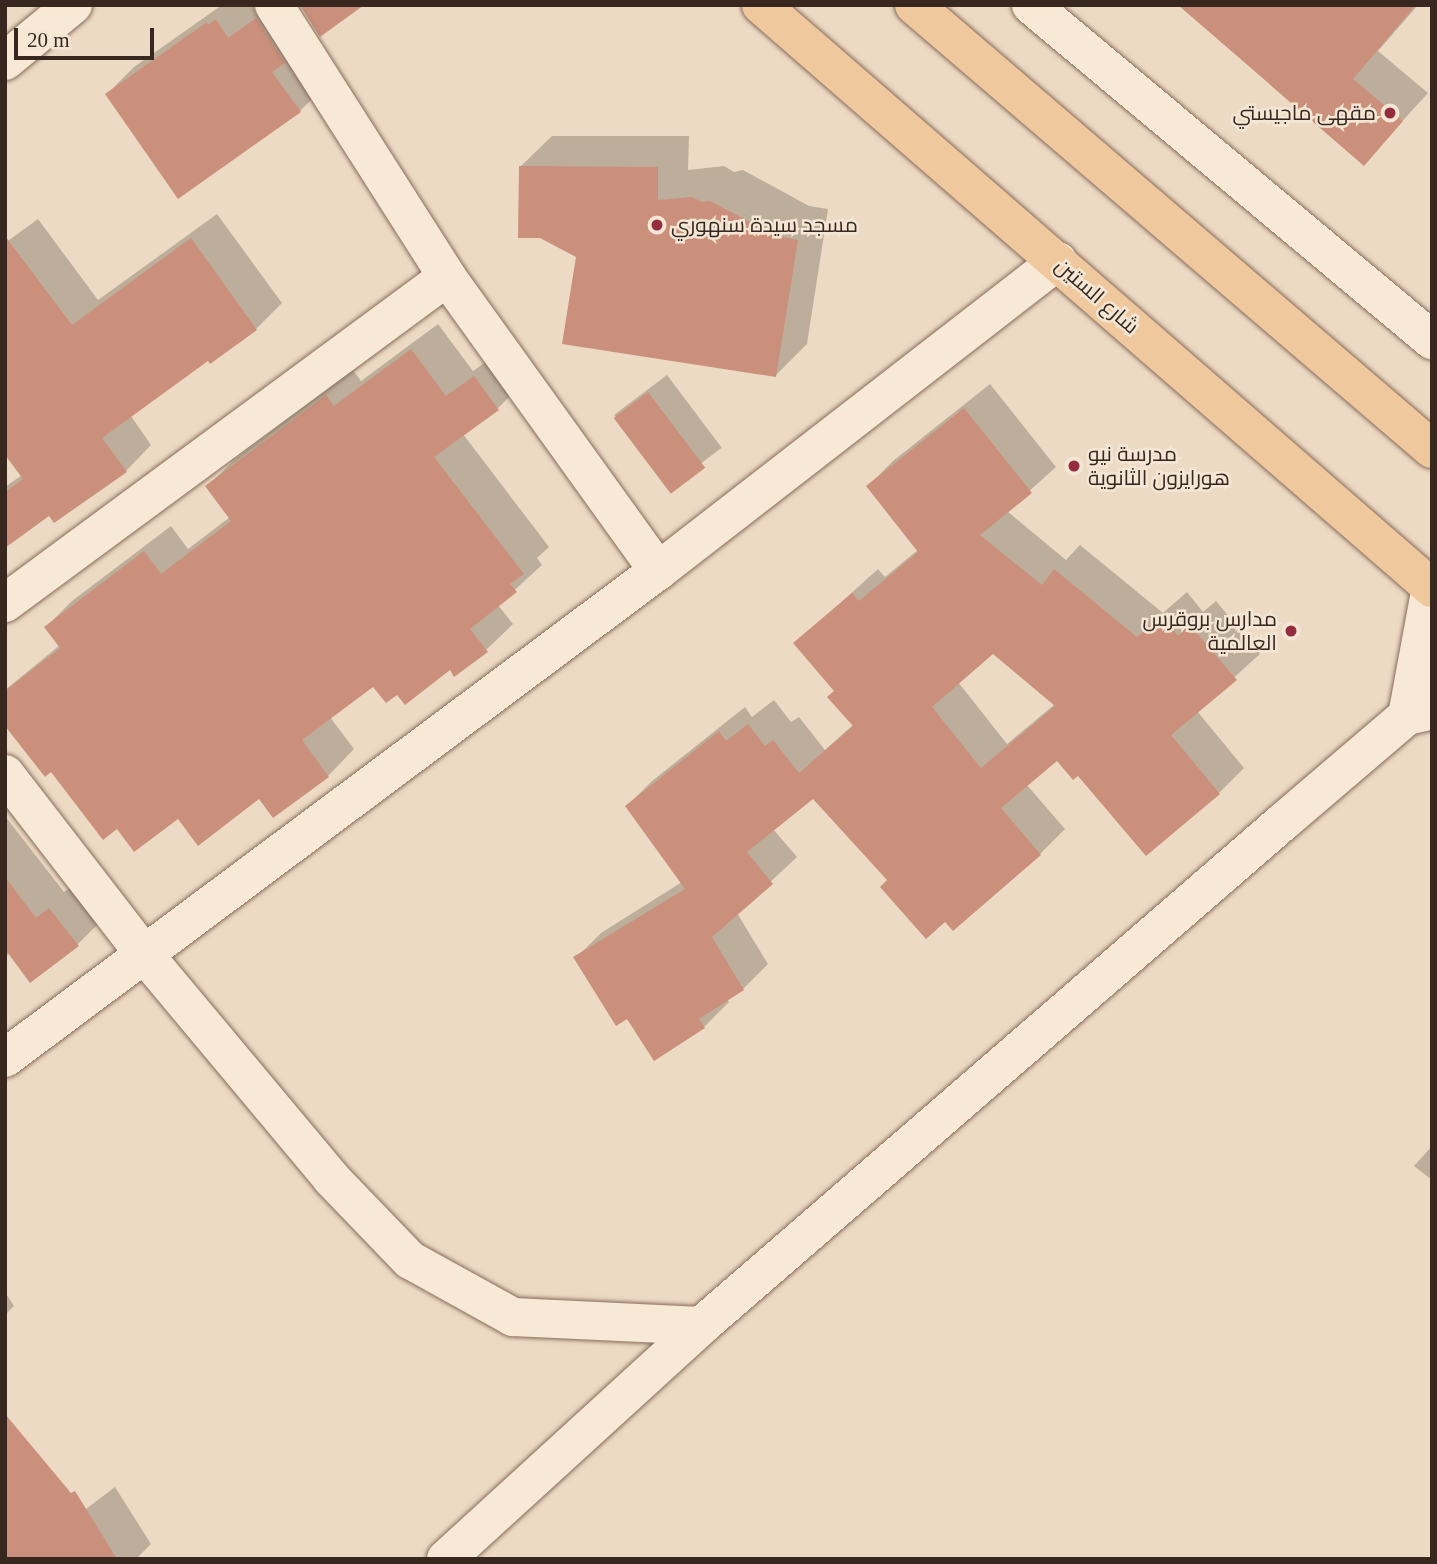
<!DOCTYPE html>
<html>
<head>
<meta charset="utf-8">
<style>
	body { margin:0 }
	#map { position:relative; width:1437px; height:1564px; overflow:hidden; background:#eddac4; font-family:"Times New Roman",Cairo,serif }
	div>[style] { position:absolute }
	.shadow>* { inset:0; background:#0003; transform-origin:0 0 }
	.building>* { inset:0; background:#ca907b; transform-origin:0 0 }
	.roads { filter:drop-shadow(0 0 2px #876c5b) drop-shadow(0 0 2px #876c5b) }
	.minor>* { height:38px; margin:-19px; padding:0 19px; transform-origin:19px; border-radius:19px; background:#f8e9d7 }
	.major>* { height:38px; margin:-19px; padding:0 19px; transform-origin:19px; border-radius:19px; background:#efc99d }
	.dots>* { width:19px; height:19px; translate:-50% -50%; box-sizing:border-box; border:4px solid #f4e6d4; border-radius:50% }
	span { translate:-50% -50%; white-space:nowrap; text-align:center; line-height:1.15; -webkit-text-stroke:5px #f4e6d4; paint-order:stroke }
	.poi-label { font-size:21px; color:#37271f }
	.right { translate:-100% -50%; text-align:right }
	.left { translate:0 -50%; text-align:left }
	.street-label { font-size:21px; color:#37271f }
	.frame { position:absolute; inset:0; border:7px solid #37271f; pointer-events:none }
	.scale { position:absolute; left:14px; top:28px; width:140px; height:32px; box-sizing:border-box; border:4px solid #37271f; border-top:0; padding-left:9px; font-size:21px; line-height:24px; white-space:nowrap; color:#37271f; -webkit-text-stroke:5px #f4e6d4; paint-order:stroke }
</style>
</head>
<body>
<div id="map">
	<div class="shadow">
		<i style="clip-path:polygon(222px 5px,251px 5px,256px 12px,265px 5px,327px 84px,300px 111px,107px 94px,134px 67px)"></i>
		<i style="clip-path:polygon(1188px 5px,1418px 5px,1378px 51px,1428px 93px,1364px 163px)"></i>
		<i style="clip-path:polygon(552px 136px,689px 136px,688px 170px,724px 166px,734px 172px,743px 170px,809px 206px,828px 209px,807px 344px,776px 375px,578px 256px,520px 167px)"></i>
		<i style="clip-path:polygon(217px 214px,282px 303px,256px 329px,208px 359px,131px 416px,151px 445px,126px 471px,50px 514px,5px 546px,5px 487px,22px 475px,5px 243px,38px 219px,98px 300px)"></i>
		<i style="clip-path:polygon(438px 324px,473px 371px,501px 351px,524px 382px,497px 409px,463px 434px,549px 547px,537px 558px,542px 565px,498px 605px,513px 624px,486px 650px,397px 692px,373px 684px,330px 717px,354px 749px,328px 776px,259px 797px,117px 827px,52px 770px,5px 724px,5px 690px,60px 645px,46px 627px,72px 601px,171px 526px,188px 549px,230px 517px,208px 486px,234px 460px,353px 370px,361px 381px)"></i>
		<i style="left:667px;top:375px;width:91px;height:66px;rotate:53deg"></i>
		<i style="clip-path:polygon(evenodd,990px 384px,1056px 467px,1007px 511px,1066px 560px,1080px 545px,1163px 613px,1187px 592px,1203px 612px,1216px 601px,1260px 654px,1197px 711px,1244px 768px,1219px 793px,1078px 773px,1057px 759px,1026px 784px,1065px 829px,1040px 854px,945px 920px,890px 880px,813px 797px,773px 829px,797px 857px,737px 913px,768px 964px,743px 989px,727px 999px,729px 1002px,704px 1027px,627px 1016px,576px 958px,601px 933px,682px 882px,627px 806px,652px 781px,745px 707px,752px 717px,774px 700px,791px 722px,799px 717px,825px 750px,854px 724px,836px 690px,796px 643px,878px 569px,885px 577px,919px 549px,868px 486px,893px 461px,990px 384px,993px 652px,1055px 704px,1007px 744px,958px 682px,993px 652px)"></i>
		<i style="clip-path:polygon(5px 816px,64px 892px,77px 882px,104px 918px,77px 945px,10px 953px,5px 957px)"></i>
		<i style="clip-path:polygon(1432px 1146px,1432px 1180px,1414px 1166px)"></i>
		<i style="clip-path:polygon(5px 1292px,14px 1306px,5px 1315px)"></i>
		<i style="clip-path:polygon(115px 1487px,151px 1544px,136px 1559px,5px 1559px,78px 1515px)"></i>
	</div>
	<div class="building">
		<i style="clip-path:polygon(300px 5px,364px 5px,320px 37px)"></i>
		<i style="clip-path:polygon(1178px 5px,1416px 5px,1353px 79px,1403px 121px,1364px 166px)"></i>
		<i style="clip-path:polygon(256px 18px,285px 63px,272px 72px,301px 112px,178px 199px,105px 94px,207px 22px,208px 25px,216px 19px,228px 38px)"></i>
		<i style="clip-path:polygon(519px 166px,658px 167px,658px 200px,692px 197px,702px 202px,710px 201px,777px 236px,798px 240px,776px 377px,562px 344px,576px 257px,540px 238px,518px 238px)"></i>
		<i style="clip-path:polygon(5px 236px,72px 325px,191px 238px,257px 330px,210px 364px,208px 361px,102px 438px,127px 472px,54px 523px,49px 516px,5px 548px,5px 492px,23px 479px,5px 455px)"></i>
		<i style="clip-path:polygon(411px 349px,446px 396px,474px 376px,499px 410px,434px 457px,524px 574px,510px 584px,517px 592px,470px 629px,488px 652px,454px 677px,450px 670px,405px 705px,397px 695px,386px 703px,373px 687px,302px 740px,329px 777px,273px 818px,259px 799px,198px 846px,178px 819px,134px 852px,117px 829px,103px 840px,51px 772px,45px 777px,5px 726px,5px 691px,60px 648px,44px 627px,144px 551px,161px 574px,231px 521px,205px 486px,326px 395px,334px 406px)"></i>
		<i style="left:648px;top:392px;width:95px;height:43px;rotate:53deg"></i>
		<i style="clip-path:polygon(evenodd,964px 408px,1032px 493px,980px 535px,1042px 585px,1054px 569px,1137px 637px,1161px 616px,1178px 636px,1190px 625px,1237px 680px,1171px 735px,1220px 794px,1146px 856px,1078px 776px,1073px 780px,1057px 761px,1001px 808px,1041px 855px,953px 931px,945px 922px,926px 939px,880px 887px,887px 880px,813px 799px,747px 852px,773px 884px,712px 937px,744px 990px,699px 1019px,705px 1028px,654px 1061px,627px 1019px,616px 1026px,573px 957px,685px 889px,625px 806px,719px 731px,726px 741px,748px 724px,765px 746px,773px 740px,799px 773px,853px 726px,827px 697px,834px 691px,793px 643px,852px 593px,859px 601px,918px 552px,866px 486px,964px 408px,993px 654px,1055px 706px,981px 768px,932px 707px,993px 654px)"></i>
		<i style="clip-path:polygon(5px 877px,36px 918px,49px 908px,79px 946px,30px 983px,5px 949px)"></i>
		<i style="clip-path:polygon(5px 1414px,71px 1493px,75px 1491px,117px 1559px,5px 1559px)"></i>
	</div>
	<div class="roads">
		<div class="minor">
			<i style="left:274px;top:5px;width:322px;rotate:57.5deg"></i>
			<i style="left:447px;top:277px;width:362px;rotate:54.3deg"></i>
			<i style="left:1031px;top:5px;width:523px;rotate:39.88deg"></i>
			<i style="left:5px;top:61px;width:88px;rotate:-39.5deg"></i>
			<i style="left:5px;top:603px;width:549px;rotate:-36.41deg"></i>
			<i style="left:1407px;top:716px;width:131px;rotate:-79.5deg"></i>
			<i style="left:5px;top:774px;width:227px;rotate:52.3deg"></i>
			<i style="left:144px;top:954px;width:292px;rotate:50.1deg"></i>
			<i style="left:331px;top:1178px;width:114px;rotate:46.1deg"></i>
			<i style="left:410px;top:1260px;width:118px;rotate:29deg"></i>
			<i style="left:513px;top:1317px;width:188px;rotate:2.7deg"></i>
			<i style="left:5px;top:1058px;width:815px;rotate:-36.72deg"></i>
			<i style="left:658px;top:571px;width:506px;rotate:-37.78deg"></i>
			<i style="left:446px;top:1559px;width:345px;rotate:-42.4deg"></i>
			<i style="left:701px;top:1326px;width:771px;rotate:-40.9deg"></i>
			<i style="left:1284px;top:821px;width:162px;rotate:-40.5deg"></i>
			<i style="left:1407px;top:716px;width:26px;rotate:-13deg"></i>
		</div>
		<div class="major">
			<i style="left:761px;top:5px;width:889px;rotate:40.99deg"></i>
			<i style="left:914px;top:5px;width:682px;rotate:40.6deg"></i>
		</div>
	</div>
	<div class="dots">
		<i style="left:1390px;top:113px;background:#942d3e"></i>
		<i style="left:657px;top:225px;background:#942d3e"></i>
		<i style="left:1074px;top:466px;background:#942d3e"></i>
		<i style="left:1291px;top:631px;background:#942d3e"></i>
	</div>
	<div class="poi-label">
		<span class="right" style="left:1376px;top:113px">مقهى ماجيستي</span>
		<span class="left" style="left:671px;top:225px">مسجد سيدة سنهوري</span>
		<span class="left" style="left:1088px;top:466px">مدرسة نيو<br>هورايزون الثانوية</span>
		<span class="right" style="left:1277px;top:631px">مدارس بروقرس<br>العالمية</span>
	</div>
	<div class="street-label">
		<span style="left:1097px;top:296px;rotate:41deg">شارع الستين</span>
	</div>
	<div class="frame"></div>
	<div class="scale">20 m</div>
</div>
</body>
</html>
